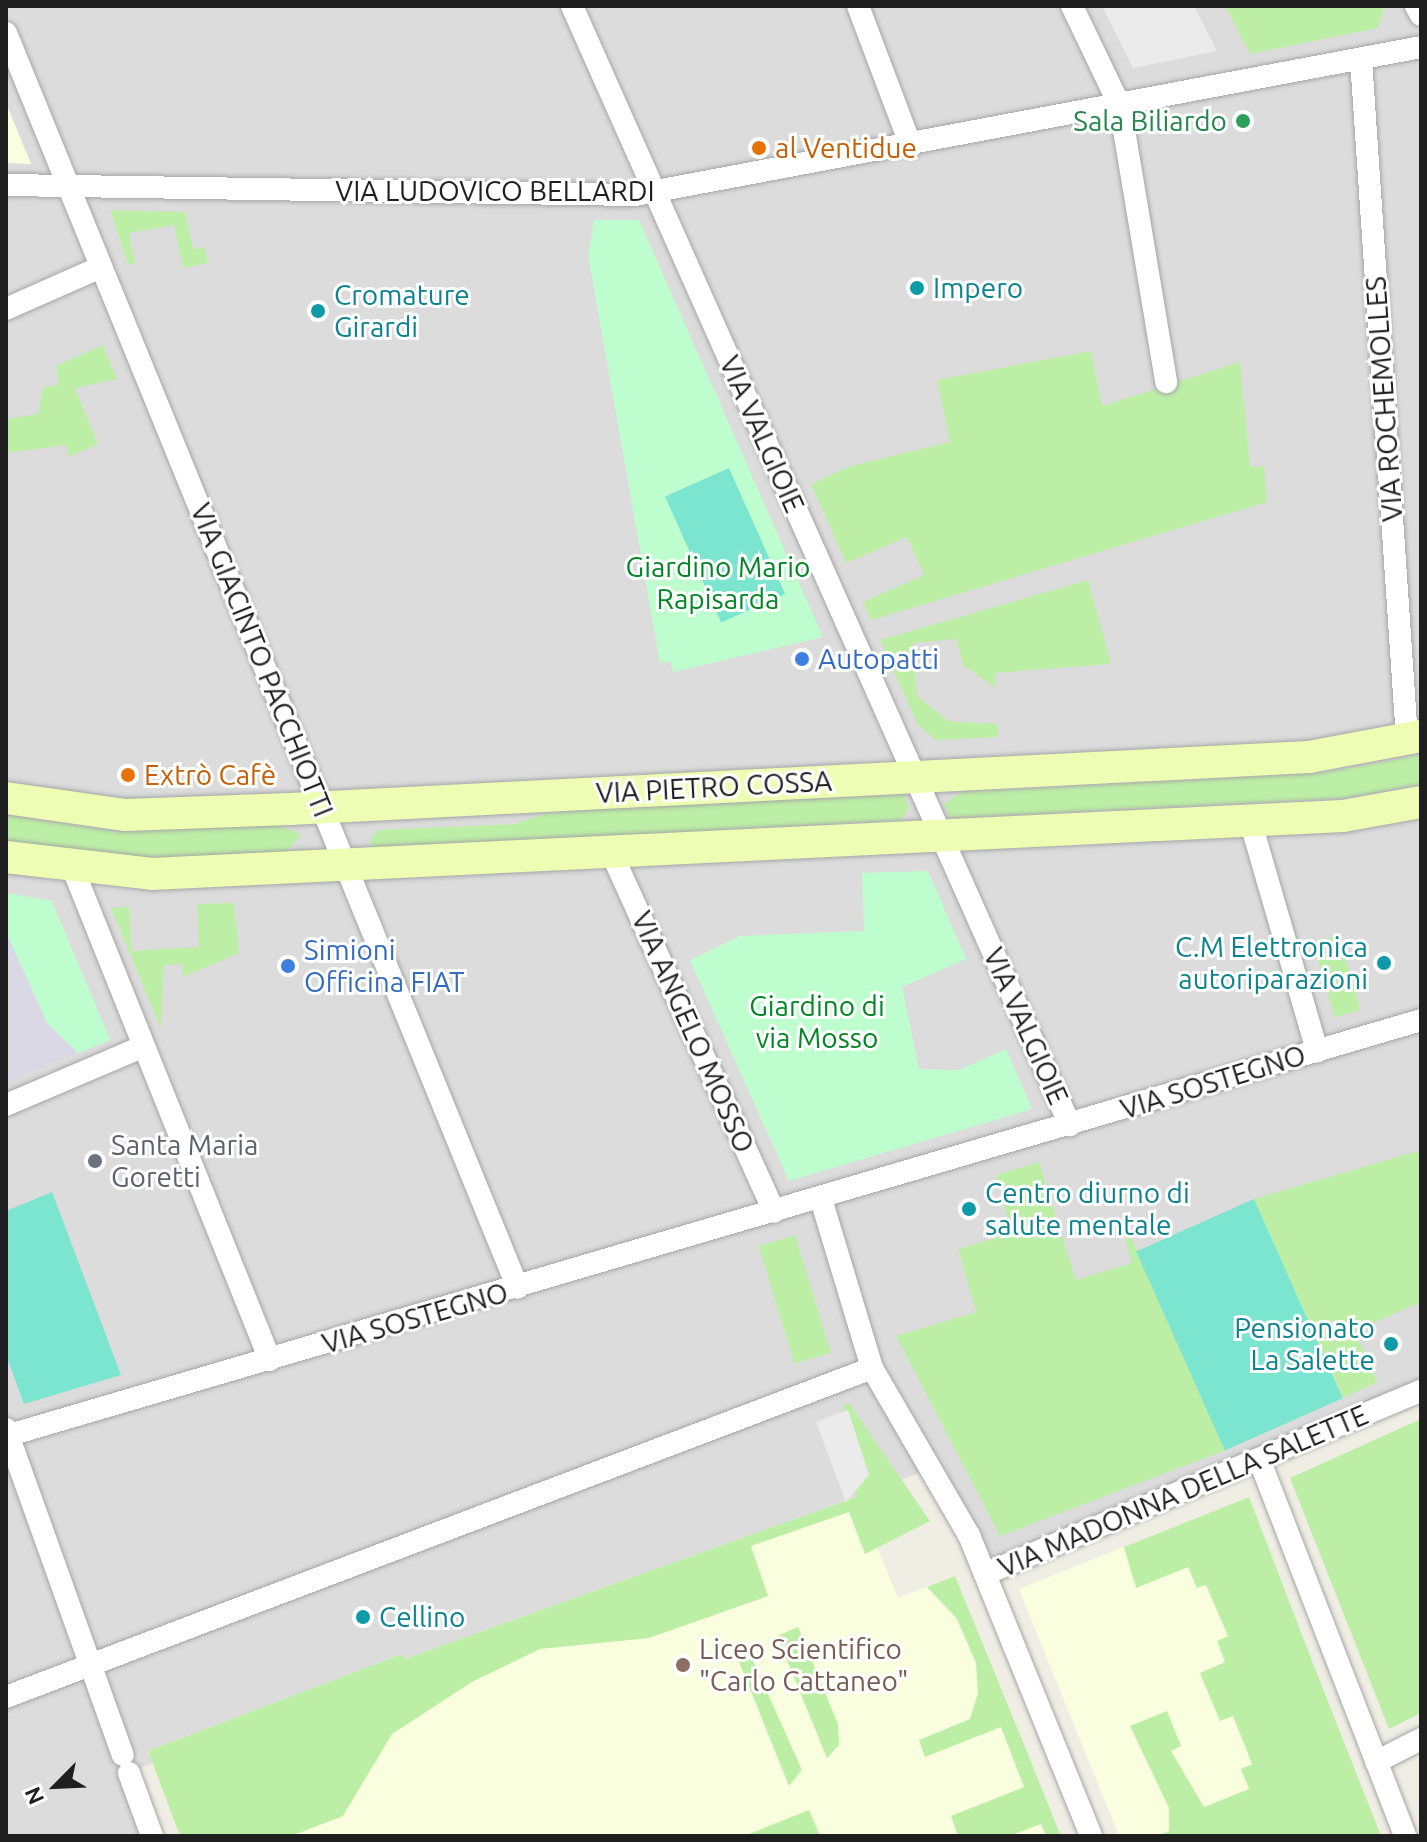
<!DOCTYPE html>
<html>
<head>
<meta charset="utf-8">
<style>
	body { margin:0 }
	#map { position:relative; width:1427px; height:1842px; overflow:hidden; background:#f0eee4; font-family:Ubuntu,sans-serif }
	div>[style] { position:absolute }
	.residential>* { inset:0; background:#dddcdc }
	.education>* { inset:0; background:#f9ffde }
	.grass>* { inset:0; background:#bdeea6; transform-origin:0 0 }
	.park>* { inset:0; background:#befdce }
	.pitch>* { inset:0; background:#7ce5cf; transform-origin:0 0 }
	.parking>* { inset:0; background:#ebebeb }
	.plaza>* { inset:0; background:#dbd8e6 }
	.roads { filter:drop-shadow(0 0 2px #a6a6a6) drop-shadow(0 0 2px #a6a6a6) }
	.minor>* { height:22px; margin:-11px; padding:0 11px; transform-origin:11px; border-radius:11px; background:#fff }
	.secondary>* { height:32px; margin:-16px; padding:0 16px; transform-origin:16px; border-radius:16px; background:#edfeb4 }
	.dots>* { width:22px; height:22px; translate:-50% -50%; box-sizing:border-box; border:4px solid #fff; border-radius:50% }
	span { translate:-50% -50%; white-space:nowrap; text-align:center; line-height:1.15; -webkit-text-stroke:6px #fff; paint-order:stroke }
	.leisure-label { font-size:28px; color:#27864d }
	.right { translate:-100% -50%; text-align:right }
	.food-label { font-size:28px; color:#c56008 }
	.left { translate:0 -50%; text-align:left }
	.street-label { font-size:28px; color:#1f1f1f }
	.culture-label { font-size:28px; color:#0d838f }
	.park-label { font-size:28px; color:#038625 }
	.shop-label { font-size:28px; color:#366cbe }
	.worship-label { font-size:28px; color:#5b616d }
	.education-label { font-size:28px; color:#785e54 }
	.frame { position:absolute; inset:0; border:8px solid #1f1f1f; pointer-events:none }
	.north { position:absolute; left:16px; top:1746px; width:80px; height:80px; -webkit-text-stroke:6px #fff; paint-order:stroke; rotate:246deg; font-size:22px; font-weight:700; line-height:32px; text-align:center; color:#1f1f1f }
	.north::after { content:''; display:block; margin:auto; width:28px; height:36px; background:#1f1f1f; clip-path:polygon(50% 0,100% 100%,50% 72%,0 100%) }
</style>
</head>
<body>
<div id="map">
	<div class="residential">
		<i style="clip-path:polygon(6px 6px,1412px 6px,1421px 23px,1421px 1385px,985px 1574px,929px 1469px,129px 1772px,152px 1836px,6px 1836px)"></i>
	</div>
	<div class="education">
		<i style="clip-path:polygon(6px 103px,31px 164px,6px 163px)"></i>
		<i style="clip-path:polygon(856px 1497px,898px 1598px,955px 1576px,1061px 1836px,180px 1836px,148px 1751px,402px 1654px,405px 1659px)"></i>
		<i style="clip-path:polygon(1249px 1497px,1272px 1836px,1119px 1836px,1019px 1589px)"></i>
	</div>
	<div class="grass">
		<i style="clip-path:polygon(1225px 6px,1385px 6px,1378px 28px,1250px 54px)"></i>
		<i style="clip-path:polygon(110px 210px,185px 212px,193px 249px,204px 247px,208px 263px,183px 268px,174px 225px,129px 233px,135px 263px,128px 264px)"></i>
		<i style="clip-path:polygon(103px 345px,117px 379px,75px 388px,98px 444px,68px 457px,66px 445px,6px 453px,6px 419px,38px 414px,43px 387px,59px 385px,56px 366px)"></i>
		<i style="clip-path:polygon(1091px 351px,1102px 406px,1240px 362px,1250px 467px,1264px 466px,1267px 502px,871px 620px,863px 602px,924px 575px,907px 537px,846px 563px,811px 484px,851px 466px,950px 442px,937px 380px)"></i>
		<i style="clip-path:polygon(1088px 580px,1111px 664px,995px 673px,996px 688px,963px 665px,956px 639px,913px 643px,917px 696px,948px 721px,997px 724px,998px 737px,935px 740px,918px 725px,880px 640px)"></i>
		<i style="clip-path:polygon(1421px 755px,1421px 784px,1347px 798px,950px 818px,944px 804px,962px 792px,1321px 773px)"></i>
		<i style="clip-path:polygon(903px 794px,909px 807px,901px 820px,377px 849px,369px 842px,378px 830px,514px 824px,551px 812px)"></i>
		<i style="clip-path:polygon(6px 815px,120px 832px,273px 824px,301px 834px,287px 852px,149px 859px,6px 843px)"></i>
		<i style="clip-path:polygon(234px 903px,239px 953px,183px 977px,182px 964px,164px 965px,161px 1029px,111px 908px,129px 907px,132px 951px,199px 947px,197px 904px)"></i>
		<i style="left:1339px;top:935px;width:78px;height:27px;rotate:74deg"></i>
		<i style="clip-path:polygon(1421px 1150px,1421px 1302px,1355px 1331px,1377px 1382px,1343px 1398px,1254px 1199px)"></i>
		<i style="clip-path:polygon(1039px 1162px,1076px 1280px,1132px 1263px,1125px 1239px,1131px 1237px,1229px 1449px,1000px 1536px,896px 1336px,976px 1312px,958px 1249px,1012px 1233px,996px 1175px)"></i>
		<i style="left:795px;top:1235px;width:123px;height:38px;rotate:73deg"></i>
		<i style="clip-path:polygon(849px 1403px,930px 1521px,865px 1554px,849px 1512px,751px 1546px,768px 1596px,649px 1638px,540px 1649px,472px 1682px,392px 1734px,343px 1816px,291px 1836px,180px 1836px,148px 1751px,402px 1654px,405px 1659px,856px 1497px,844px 1405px)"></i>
		<i style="clip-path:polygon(1421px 1419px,1421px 1713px,1389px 1729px,1290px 1478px)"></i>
		<i style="clip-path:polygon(1249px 1497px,1314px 1666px,1381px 1836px,1158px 1836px,1169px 1831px,1169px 1808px,1130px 1726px,1167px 1711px,1181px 1746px,1171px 1751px,1204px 1807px,1249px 1789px,1241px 1769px,1252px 1764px,1233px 1716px,1220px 1721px,1200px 1673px,1225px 1662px,1217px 1641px,1228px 1636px,1206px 1585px,1197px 1588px,1188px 1567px,1136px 1588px,1124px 1547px)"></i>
		<i style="clip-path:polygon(955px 1576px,1023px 1742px,1061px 1836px,1046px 1836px,1041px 1824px,1009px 1836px,958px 1836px,951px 1816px,1024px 1787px,1001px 1727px,925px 1757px,919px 1740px,970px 1719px,978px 1693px,976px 1663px,957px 1619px,927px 1587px)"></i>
		<i style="clip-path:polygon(798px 1627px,838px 1724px,839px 1745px,827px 1758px,777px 1636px)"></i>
		<i style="clip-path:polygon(746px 1645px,802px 1770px,789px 1786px,738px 1659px)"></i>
		<i style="clip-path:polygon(809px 1810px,820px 1836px,744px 1836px)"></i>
	</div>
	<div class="park">
		<i style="clip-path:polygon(594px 220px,639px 220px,823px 637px,673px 672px,670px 661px,660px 663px,588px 255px)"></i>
		<i style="clip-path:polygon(928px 871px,966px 959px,902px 987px,919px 1069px,959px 1070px,1006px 1049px,1032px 1109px,789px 1181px,690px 960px,740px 936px,864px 931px,862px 873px)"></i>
		<i style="clip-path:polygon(6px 893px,52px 901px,110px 1040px,6px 1083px)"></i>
	</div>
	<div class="pitch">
		<i style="left:729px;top:468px;width:138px;height:70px;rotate:66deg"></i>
		<i style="clip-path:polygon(52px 1192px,121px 1375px,24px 1404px,6px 1355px,6px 1211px)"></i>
		<i style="left:1254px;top:1199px;width:218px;height:129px;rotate:66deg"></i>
	</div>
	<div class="parking">
		<i style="clip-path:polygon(1102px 6px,1194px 6px,1217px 51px,1133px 68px)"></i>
		<i style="clip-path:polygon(848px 1410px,869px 1475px,846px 1502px,816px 1422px)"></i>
	</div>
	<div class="plaza">
		<i style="clip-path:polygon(6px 932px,47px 1023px,78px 1053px,6px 1083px)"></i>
	</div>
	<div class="roads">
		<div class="minor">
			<i style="left:572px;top:6px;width:1225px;rotate:66.01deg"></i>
			<i style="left:858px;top:6px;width:150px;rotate:69.3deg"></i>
			<i style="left:1072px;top:6px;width:111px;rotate:64.4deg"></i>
			<i style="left:1120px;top:106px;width:280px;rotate:80.5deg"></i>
			<i style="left:1416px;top:6px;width:10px;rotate:61deg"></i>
			<i style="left:6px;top:33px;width:1355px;rotate:67.81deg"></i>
			<i style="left:1361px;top:59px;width:682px;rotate:86.13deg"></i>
			<i style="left:6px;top:185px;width:629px;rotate:0.91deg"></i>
			<i style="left:635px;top:195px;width:800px;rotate:-10.66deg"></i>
			<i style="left:6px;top:309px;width:104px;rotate:-23.9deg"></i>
			<i style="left:1250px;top:820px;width:241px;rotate:73.8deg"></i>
			<i style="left:611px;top:852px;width:395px;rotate:65.6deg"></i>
			<i style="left:73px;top:869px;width:529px;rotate:68.14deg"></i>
			<i style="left:6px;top:1105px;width:148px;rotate:-23.1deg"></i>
			<i style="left:821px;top:1199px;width:177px;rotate:73.2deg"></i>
			<i style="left:872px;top:1368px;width:193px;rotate:59.9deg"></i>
			<i style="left:969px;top:1535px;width:325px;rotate:67.9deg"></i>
			<i style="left:6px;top:1429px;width:346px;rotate:70.3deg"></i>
			<i style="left:6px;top:1436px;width:1475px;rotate:-16.38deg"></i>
			<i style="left:1261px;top:1464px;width:399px;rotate:68.8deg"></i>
			<i style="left:985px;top:1574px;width:473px;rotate:-22.8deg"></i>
			<i style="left:6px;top:1697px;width:926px;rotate:-20.8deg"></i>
			<i style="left:1376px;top:1762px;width:51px;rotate:-27.1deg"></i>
			<i style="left:129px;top:1773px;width:67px;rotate:69.9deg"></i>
		</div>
		<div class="secondary">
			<i style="left:6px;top:798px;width:121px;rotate:8.1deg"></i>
			<i style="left:126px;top:815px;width:164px;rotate:-2.1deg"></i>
			<i style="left:290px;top:809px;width:1020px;rotate:-2.92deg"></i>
			<i style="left:1309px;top:757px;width:114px;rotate:-10.6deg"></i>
			<i style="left:6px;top:857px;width:147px;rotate:6.6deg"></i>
			<i style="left:152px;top:874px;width:1192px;rotate:-2.79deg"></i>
			<i style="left:1343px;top:816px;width:79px;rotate:-10.2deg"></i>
		</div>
	</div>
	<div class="dots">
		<i style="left:1243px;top:121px;background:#2e9e5b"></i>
		<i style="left:759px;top:148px;background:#e8710a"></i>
		<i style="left:917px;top:288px;background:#0f9aa8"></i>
		<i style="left:318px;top:311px;background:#0f9aa8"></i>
		<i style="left:802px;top:659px;background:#3f7fe0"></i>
		<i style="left:128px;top:775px;background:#e8710a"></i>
		<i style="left:1384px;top:963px;background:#0f9aa8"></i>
		<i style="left:288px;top:966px;background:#3f7fe0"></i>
		<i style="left:95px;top:1161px;background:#6b7280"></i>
		<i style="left:969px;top:1209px;background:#0f9aa8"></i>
		<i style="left:1391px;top:1344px;background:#0f9aa8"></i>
		<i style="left:363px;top:1617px;background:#0f9aa8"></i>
		<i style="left:683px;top:1665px;background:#8d6e63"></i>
	</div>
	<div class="leisure-label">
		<span class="right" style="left:1227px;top:121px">Sala Biliardo</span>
	</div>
	<div class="food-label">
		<span class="left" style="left:775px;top:148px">al Ventidue</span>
		<span class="left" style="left:144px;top:775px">Extrò Cafè</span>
	</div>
	<div class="street-label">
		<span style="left:495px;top:191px">VIA LUDOVICO BELLARDI</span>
		<span style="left:1384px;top:399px;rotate:-94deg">VIA ROCHEMOLLES</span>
		<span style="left:762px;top:434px;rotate:66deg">VIA VALGIOIE</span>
		<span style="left:262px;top:660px;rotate:68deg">VIA GIACINTO PACCHIOTTI</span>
		<span style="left:714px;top:787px;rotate:-3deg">VIA PIETRO COSSA</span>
		<span style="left:1026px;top:1026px;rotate:66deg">VIA VALGIOIE</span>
		<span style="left:693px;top:1032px;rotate:66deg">VIA ANGELO MOSSO</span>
		<span style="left:1213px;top:1082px;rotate:-17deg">VIA SOSTEGNO</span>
		<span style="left:415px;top:1318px;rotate:-16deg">VIA SOSTEGNO</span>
		<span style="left:1183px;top:1491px;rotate:-23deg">VIA MADONNA DELLA SALETTE</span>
	</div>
	<div class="culture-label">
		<span class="left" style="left:933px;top:288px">Impero</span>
		<span class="left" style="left:334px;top:311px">Cromature<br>Girardi</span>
		<span class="right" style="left:1368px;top:963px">C.M Elettronica<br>autoriparazioni</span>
		<span class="left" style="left:985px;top:1209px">Centro diurno di<br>salute mentale</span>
		<span class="right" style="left:1375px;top:1344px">Pensionato<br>La Salette</span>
		<span class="left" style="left:379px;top:1617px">Cellino</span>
	</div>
	<div class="park-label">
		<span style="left:718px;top:583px">Giardino Mario<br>Rapisarda</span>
		<span style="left:817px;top:1022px">Giardino di<br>via Mosso</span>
	</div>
	<div class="shop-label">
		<span class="left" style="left:818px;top:659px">Autopatti</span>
		<span class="left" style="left:304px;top:966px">Simioni<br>Officina FIAT</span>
	</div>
	<div class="worship-label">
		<span class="left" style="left:111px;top:1161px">Santa Maria<br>Goretti</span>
	</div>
	<div class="education-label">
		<span class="left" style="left:699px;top:1665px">Liceo Scientifico<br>"Carlo Cattaneo"</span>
	</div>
	<div class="frame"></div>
	<div class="north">N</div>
</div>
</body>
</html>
